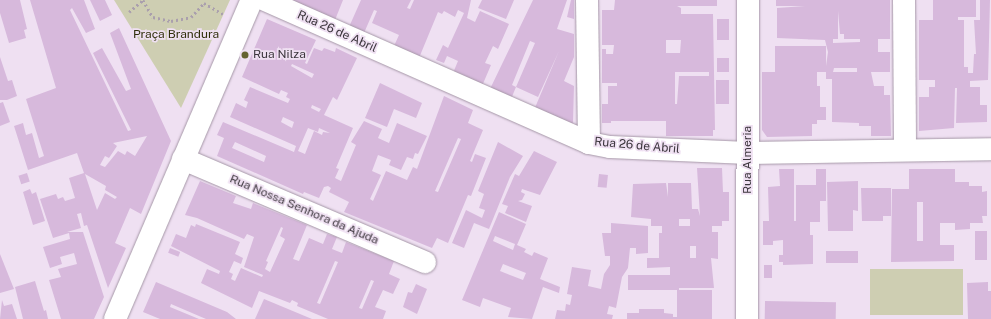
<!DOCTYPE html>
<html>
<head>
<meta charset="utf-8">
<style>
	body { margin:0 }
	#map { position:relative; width:991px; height:319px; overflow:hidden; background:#efe0f2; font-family:"Public Sans",sans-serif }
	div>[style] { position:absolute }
	.green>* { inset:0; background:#ceceb2; transform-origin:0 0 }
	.building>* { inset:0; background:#d7b9dc; transform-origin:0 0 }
	.path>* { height:2.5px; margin-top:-1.25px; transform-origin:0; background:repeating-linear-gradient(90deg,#aa9fad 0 2px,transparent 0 5px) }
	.roads { filter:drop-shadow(0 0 1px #a597a7) drop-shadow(0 0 1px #a597a7) }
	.minor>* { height:22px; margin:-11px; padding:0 11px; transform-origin:11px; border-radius:11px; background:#fff }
	.dots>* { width:11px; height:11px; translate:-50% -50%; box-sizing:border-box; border:2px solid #efe0f2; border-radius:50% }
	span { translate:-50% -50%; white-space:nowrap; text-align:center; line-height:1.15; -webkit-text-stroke:3.5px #efe0f2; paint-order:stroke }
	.street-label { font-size:12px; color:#3c363d }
	.park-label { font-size:12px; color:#302f0a }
	.poi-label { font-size:12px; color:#3c363d }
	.left { translate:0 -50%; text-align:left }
</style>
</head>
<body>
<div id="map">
	<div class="green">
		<i style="clip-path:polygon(114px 0,230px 0,181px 108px)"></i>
		<i style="left:870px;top:269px;width:93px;height:46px"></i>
	</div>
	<div class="building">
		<i style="clip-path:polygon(0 0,20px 0,27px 29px,24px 30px,26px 38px,9px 43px,0 13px)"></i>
		<i style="clip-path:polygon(evenodd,30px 0,84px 0,95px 29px,86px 33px,72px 8px,70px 10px,128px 131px,131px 130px,93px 53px,102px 48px,126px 91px,131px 89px,110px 33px,119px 28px,171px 141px,141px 214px,130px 208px,115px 243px,126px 248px,108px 288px,87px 225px,84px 226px,81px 213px,77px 214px,81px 228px,67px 232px,83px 232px,104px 297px,94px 319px,61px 319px,49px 280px,61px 277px,58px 269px,77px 264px,74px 253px,60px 257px,62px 264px,50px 268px,43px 247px,70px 239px,69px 233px,53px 238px,40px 199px,56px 194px,58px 199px,63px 197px,65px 201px,75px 198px,69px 178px,84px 173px,77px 153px,28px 170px,14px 126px,23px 123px,26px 135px,32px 133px,39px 158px,44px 156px,26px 99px,56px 88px,30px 0,147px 136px,135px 156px,127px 151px,125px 155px,118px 151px,105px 167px,100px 165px,105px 156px,109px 158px,117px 146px,113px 143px,147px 136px,30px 0,85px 174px,106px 186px,105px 190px,117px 197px,115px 199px,105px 193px,97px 210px,85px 174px)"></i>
		<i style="clip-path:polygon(90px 0,105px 0,112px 15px,100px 21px)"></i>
		<i style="clip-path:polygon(291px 0,343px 0,335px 20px)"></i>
		<i style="clip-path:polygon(361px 0,411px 0,407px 8px,410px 9px,414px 0,471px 0,467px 18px,475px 22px,480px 11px,509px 24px,498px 49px,493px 46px,485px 63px,491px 65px,482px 86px,453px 73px,458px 61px,447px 56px,444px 63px,436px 60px,443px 45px,448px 48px,464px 13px,458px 10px,455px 17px,444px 11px,442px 14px,438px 12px,419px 58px,394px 46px,399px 35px,372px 23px,377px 11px,374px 10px,364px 33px,349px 27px)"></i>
		<i style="clip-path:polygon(482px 0,514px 0,506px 19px,478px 8px)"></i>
		<i style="clip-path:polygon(533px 0,567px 0,557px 29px,574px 34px,574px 57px,564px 81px,574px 86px,573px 123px,568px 125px,534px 110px,559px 51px,538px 97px,516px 87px,535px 43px,530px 41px,512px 85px,516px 87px,511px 99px,490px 89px)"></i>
		<i style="clip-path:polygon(571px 0,574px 0,574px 19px,567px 17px)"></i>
		<i style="clip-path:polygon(evenodd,615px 0,717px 0,717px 6px,677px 6px,681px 8px,681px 14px,713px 14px,715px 130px,713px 130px,713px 136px,666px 136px,666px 121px,611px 121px,611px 123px,602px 123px,602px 104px,608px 104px,608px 86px,617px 86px,617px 83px,602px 83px,602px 49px,606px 49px,606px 54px,613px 54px,614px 45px,602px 45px,602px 10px,614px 10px,615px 0,666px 40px,681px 40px,680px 53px,666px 53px,666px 40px,615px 0,675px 72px,709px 72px,709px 76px,679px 76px,677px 104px,675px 104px,675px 72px)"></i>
		<i style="clip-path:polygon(evenodd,776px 0,890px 0,890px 39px,878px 39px,878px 52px,890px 52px,890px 72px,871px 72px,874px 86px,884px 86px,884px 95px,890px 95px,891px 136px,871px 136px,871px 126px,859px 126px,859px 123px,832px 122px,832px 79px,826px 79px,826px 72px,817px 72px,817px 86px,820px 86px,820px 107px,826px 107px,826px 120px,817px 120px,817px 124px,812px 124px,812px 136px,767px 137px,762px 130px,762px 72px,775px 72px,775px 46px,826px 46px,826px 66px,828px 52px,825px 40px,777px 38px,777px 8px,805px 6px,776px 6px,776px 0,838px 11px,840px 34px,844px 34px,844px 39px,860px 39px,860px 42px,833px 43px,833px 39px,838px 39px,838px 11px,776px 0,834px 68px,857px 68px,857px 72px,833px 72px,834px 68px)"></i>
		<i style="clip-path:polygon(933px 0,976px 0,976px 17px,958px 17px,958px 20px,964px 20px,964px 67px,968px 67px,968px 73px,973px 73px,974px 54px,976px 54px,974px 20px,980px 20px,980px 0,990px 0,988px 80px,970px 81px,970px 87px,980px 87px,980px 105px,987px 105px,987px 122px,956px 123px,957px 88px,955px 88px,954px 128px,919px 131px,919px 97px,929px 97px,929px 87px,935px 87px,935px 80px,919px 80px,919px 20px,933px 20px)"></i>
		<i style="clip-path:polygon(evenodd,267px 19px,316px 40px,305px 63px,307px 64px,314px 48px,322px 51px,324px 48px,335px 52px,336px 48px,357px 58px,337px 100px,333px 97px,324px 115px,353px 128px,336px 168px,339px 169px,335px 178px,341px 181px,356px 145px,351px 142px,364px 121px,382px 129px,378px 138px,389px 143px,397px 123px,427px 136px,418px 154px,415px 153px,413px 159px,407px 157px,401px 170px,389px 165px,391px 160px,378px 155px,372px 171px,381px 175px,370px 199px,373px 201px,386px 171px,407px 180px,413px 167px,417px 169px,444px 96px,473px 110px,468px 123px,483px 130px,470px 161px,472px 162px,475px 154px,486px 158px,471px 196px,468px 195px,448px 243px,437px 238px,432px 248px,344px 212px,349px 202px,329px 192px,331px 188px,328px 186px,324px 187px,319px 198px,304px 192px,303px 194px,217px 156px,224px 138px,217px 135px,223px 122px,294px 152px,296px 146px,230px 117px,236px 103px,246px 108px,248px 102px,244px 100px,250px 87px,288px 103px,290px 99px,286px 97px,288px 93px,281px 90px,279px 94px,242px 77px,267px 19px,292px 64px,314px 74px,312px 78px,291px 66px,292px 64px,267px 19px,312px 105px,321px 109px,319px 112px,311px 108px,312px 105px,267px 19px,283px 117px,294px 122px,292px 128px,281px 122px,283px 117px,267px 19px,308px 128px,318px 132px,319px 128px,330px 133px,323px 132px,322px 135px,314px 131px,305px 154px,298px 151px,308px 128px,267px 19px,458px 138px,461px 139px,438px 192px,435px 191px,458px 138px,267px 19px,235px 142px,266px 156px,264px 162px,232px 148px,235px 142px)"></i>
		<i style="left:717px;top:19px;width:12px;height:21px"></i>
		<i style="clip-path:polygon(0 57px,8px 81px,12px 80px,17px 96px,7px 100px,0 100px)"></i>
		<i style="left:717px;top:58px;width:12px;height:14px"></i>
		<i style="left:716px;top:80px;width:13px;height:24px"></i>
		<i style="clip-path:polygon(380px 83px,422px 103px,416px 118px,394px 109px,387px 127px,365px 118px)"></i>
		<i style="clip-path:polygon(3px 102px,10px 122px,0 126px,0 103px)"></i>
		<i style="clip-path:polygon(498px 142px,523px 156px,510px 177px,489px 229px,474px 223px,464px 248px,452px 243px,466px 210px,482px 218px,485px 210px,479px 208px,484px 194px,478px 191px)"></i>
		<i style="clip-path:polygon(534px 151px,557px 162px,540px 195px,522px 189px,521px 192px,525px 194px,522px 200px,518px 201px,532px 206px,526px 222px,505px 213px,508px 206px,502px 204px,515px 174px,519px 176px)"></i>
		<i style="clip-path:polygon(evenodd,697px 168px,722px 168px,723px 192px,729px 192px,729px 221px,722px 221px,722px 226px,712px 226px,712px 232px,718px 232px,718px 259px,711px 258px,714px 288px,679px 288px,679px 290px,712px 290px,712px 319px,627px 319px,627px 313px,639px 313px,639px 309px,664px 309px,664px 313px,673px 314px,673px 317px,677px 317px,677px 290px,628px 290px,628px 275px,670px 275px,670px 267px,647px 268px,647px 258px,659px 258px,659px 233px,662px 233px,662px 226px,651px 226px,651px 219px,631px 217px,633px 184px,666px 183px,668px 197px,668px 183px,691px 183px,692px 209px,698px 209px,700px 216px,697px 168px,679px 219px,690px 219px,690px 226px,679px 226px,679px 219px,697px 168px,690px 246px,696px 246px,696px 258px,690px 258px,690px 246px)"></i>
		<i style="clip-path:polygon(779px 169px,794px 169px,794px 221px,796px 221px,796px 185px,816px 185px,816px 169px,826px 169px,826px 201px,820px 201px,820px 222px,810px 222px,810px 235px,813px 235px,813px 264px,783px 265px,783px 262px,779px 262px,779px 255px,783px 255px,783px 240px,773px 241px,773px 245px,763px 245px,763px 221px,769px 221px,768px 187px,780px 186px)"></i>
		<i style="clip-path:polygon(evenodd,909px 169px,955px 169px,955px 182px,969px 182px,969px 186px,982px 186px,982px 192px,987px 191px,987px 216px,982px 216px,983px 223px,970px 223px,970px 229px,955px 230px,955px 223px,940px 223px,940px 245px,954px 245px,954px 261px,891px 262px,892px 189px,909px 189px,909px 169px,917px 202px,923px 202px,923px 241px,917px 241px,917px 202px)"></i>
		<i style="left:27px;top:173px;width:9px;height:9px;rotate:72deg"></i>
		<i style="left:599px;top:174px;width:9px;height:13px;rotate:6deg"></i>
		<i style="clip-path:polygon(evenodd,200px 181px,236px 196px,233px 203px,251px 209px,253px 203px,307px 225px,293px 259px,299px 261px,309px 238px,323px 244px,327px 234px,337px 237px,332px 249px,342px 253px,346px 242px,394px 261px,389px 274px,400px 279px,393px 294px,383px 290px,375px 307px,386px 311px,383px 319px,328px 319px,297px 306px,298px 303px,292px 300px,290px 303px,259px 291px,252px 308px,201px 283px,207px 269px,219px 274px,220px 271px,171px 246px,176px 234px,186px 238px,191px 225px,195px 227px,196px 224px,240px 242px,235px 254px,243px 258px,241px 264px,234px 261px,229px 272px,233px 274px,231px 279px,235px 281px,241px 268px,262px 277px,263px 275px,244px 267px,254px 237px,247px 234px,244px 239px,197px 218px,185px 215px,200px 181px,281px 227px,283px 228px,280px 236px,285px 239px,270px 272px,265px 269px,268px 262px,266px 261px,281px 227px,200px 181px,335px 261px,338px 262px,320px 304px,317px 303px,335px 261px,200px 181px,371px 280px,374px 281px,362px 309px,359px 308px,371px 280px)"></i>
		<i style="clip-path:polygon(858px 181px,858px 211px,853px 210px,853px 231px,828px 231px,827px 182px)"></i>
		<i style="clip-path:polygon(861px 188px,891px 188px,891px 216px,883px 216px,883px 221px,862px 221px)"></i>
		<i style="clip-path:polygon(30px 189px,32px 194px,36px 192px,45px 221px,33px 225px,23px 192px)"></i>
		<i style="clip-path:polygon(evenodd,499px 212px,526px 224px,517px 245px,526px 249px,524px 252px,532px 256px,534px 252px,548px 258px,540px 279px,560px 287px,559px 293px,543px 287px,532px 319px,508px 317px,511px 308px,483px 298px,480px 307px,462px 300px,499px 212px,495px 236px,515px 244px,513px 250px,493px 241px,495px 236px,499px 212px,503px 264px,526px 273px,523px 280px,500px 271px,503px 264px)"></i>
		<i style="clip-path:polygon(611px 223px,648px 226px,648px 253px,636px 254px,636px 248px,630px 248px,628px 268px,622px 277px,616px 308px,609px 306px,607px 314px,613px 315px,612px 319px,555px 319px,557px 310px,565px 311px,566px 304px,570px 305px,572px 295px,567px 294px,572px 267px,591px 270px,588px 286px,601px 289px,604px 274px,610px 265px,610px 256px,605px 256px,602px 233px,611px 233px)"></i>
		<i style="left:975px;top:231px;width:12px;height:29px"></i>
		<i style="left:170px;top:248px;width:11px;height:5px;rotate:22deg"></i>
		<i style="left:858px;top:251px;width:12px;height:32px;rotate:90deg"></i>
		<i style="clip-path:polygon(0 254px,14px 289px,0 293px)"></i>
		<i style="left:764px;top:265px;width:8px;height:13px"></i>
		<i style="clip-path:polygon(35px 281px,44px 311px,46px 310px,48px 319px,23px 319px,15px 287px)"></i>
		<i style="clip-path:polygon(156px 282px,227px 312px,236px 319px,206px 319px,171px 304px,170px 307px,199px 319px,160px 319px,143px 312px)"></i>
		<i style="clip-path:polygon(988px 282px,988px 291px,991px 291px,991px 319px,968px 319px,967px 283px)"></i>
		<i style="clip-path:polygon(416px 284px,427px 289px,417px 314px,403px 307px,408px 292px,412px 293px)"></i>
		<i style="clip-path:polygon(264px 299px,312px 319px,255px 319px)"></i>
		<i style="clip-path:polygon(2px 300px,4px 306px,12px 304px,17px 319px,0 319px)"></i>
		<i style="left:765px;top:301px;width:71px;height:18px;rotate:1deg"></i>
	</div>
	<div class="path">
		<i style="left:143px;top:0;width:20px;rotate:60deg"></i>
		<i style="left:153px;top:17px;width:18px;rotate:13deg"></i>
		<i style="left:171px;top:21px;width:20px;rotate:-11deg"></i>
		<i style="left:191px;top:17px;width:19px;rotate:-47deg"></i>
		<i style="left:204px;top:3px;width:22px;rotate:30deg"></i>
		<i style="left:129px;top:12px;width:18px;rotate:-41deg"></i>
	</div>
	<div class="roads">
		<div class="minor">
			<i style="left:265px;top:0;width:354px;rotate:23.8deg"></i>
			<i style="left:589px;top:143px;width:21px;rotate:11deg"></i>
			<i style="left:610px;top:147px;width:138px;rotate:2.5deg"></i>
			<i style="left:748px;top:153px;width:243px;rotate:-0.9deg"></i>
			<i style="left:587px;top:0;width:143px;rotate:89.2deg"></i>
			<i style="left:904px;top:0;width:150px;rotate:89.6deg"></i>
			<i style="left:183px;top:159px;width:263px;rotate:23.1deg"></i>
			<i style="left:115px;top:319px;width:347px;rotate:-66.8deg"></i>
			<i style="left:747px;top:319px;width:319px;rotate:-89.8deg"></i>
		</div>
	</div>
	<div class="dots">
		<i style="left:245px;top:55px;background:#656330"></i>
	</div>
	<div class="street-label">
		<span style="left:337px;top:32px;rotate:24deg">Rua 26 de Abril</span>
		<span style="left:637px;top:146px;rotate:5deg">Rua 26 de Abril</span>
		<span style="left:748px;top:160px;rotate:-90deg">Rua Almeria</span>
		<span style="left:304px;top:210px;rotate:23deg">Rua Nossa Senhora da Ajuda</span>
	</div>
	<div class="park-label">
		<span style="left:176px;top:35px">Praça Brandura</span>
	</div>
	<div class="poi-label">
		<span class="left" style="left:253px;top:55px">Rua Nilza</span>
	</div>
</div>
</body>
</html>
